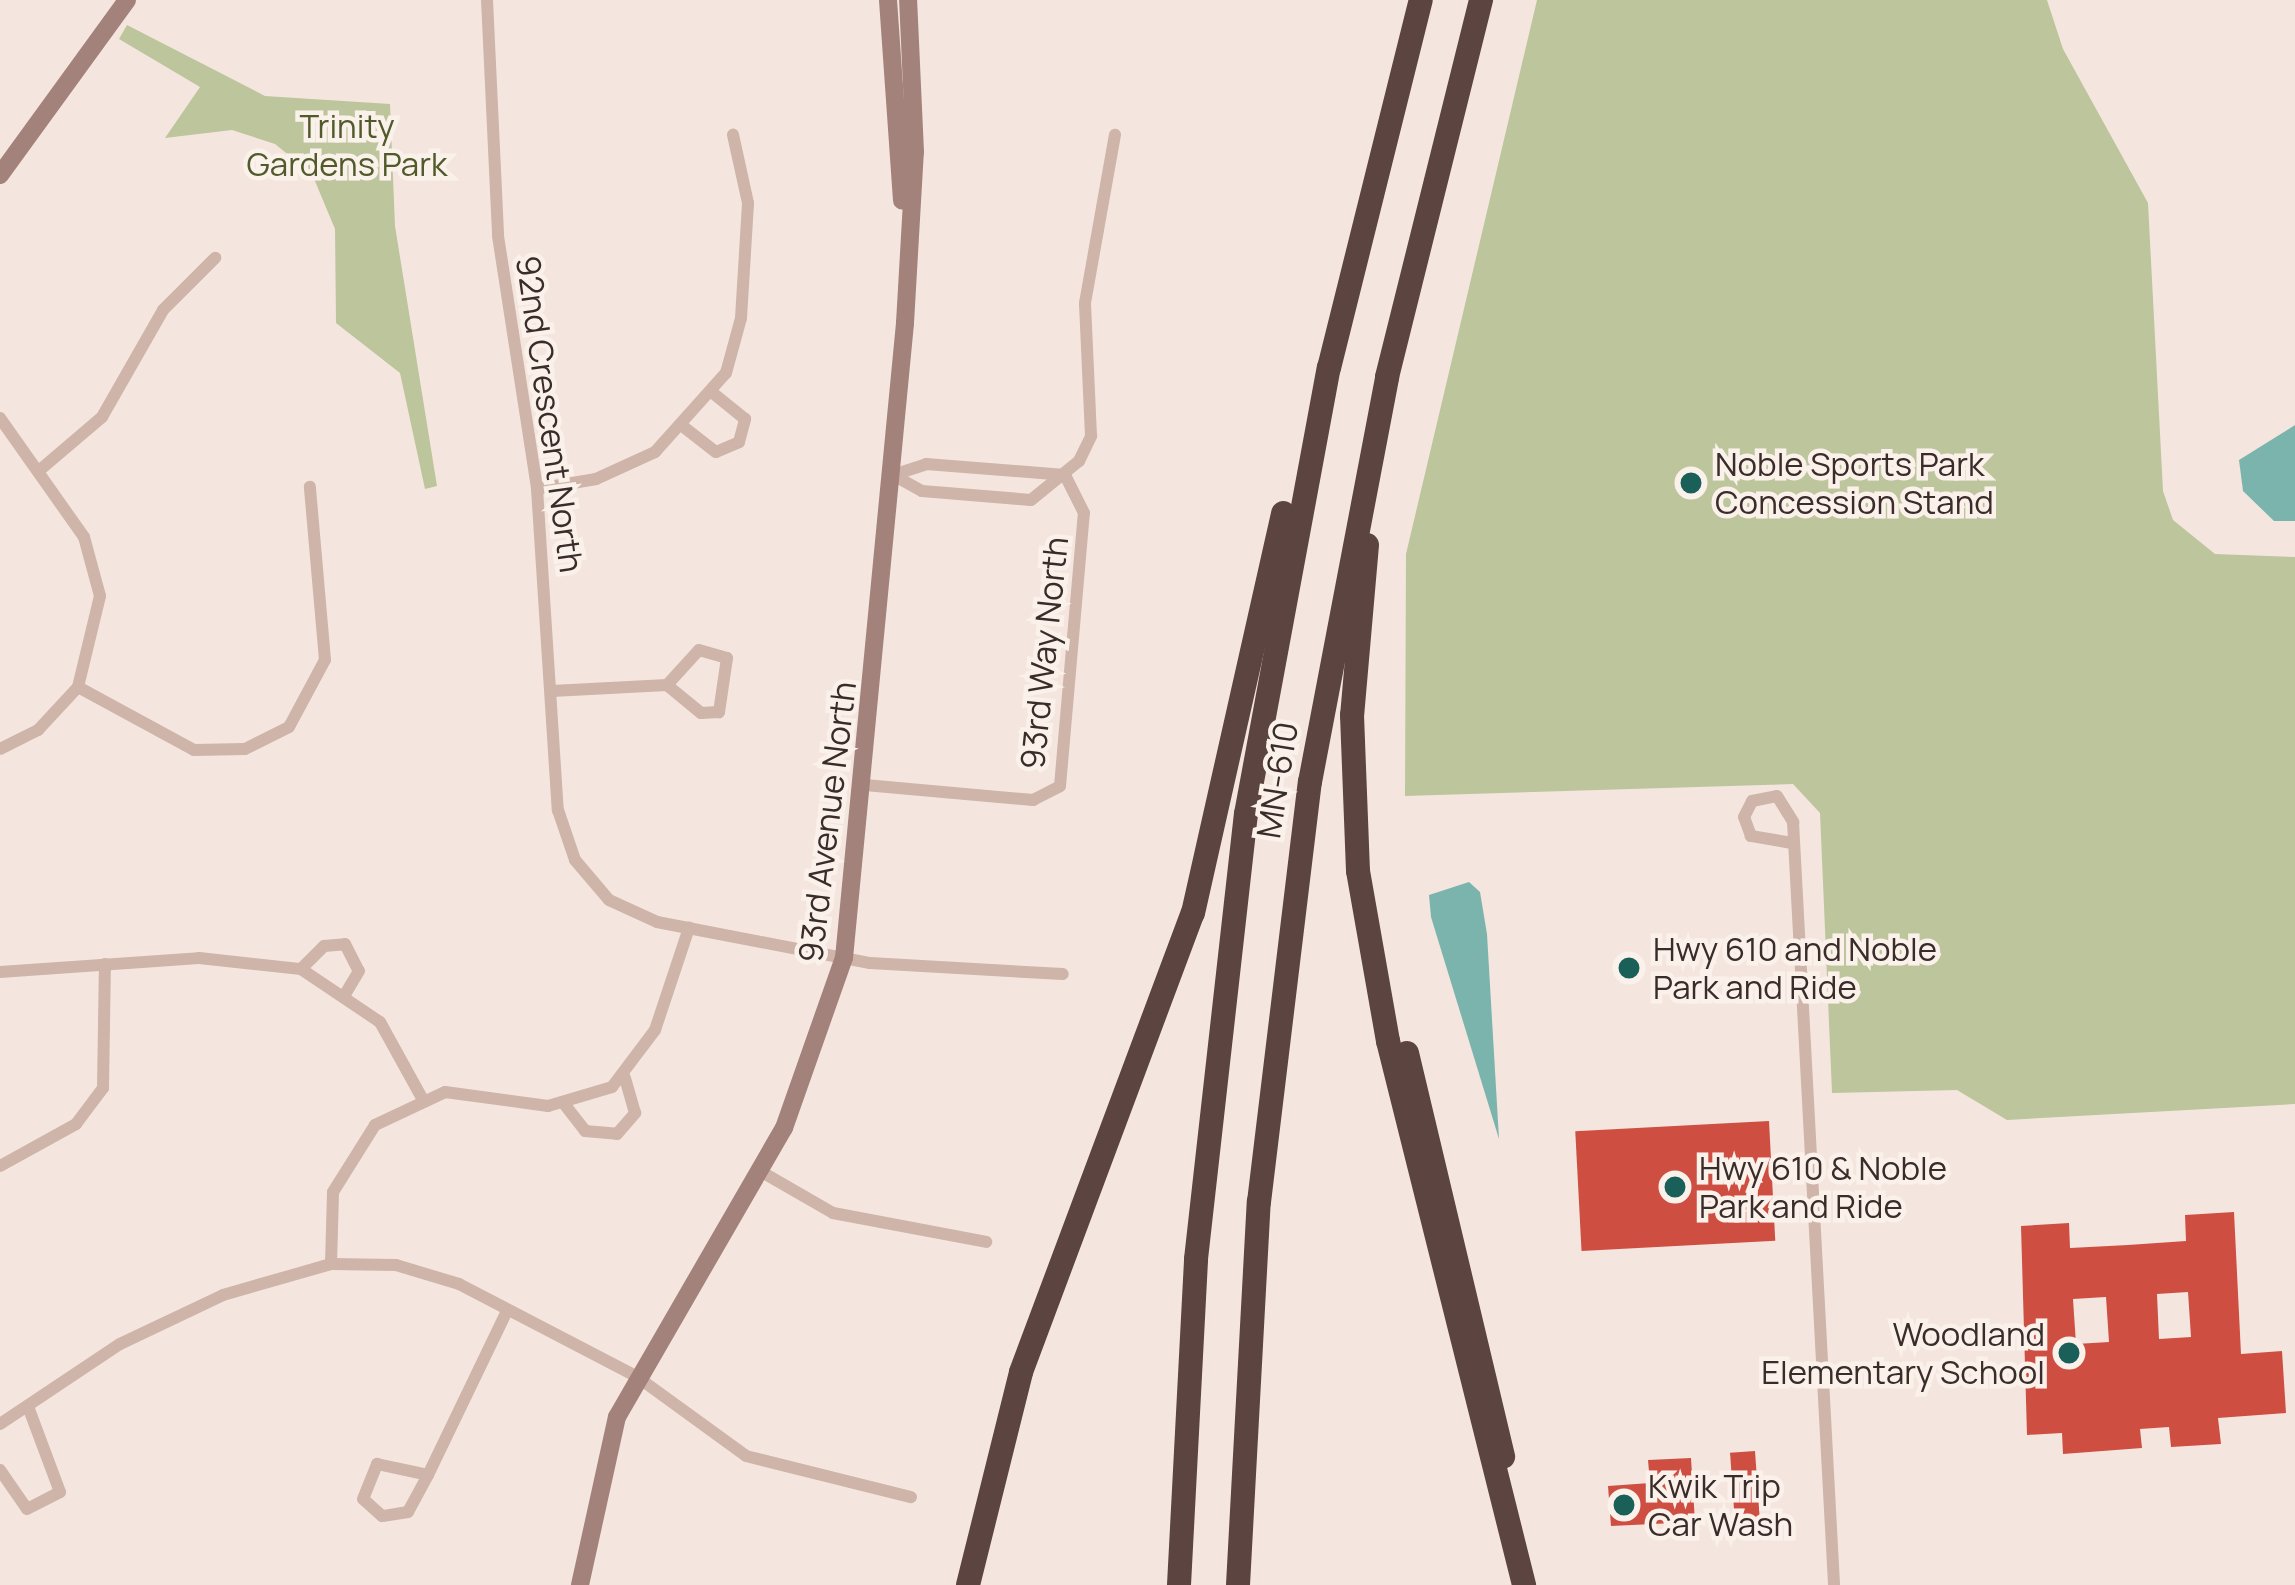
<!DOCTYPE html>
<html>
<head>
<meta charset="utf-8">
<style>
	body { margin:0 }
	#map { position:relative; width:2295px; height:1585px; overflow:hidden; background:#f4e6de; font-family:Manrope,sans-serif }
	div>[style] { position:absolute }
	.green>* { inset:0; background:#bdc59c }
	.water>* { inset:0; background:#7bb4ad }
	.building>* { inset:0; background:#ce4f42; transform-origin:0 0 }
	.street>* { height:12px; margin:-6px; padding:0 6px; transform-origin:6px; border-radius:6px; background:#ceb4a9 }
	.secondary>* { height:18px; margin:-9px; padding:0 9px; transform-origin:9px; border-radius:9px; background:#a2827a }
	.highway>* { height:24px; margin:-12px; padding:0 12px; transform-origin:12px; border-radius:12px; background:#5c4440 }
	.dots>* { width:33px; height:33px; translate:-50% -50%; box-sizing:border-box; border:6px solid #fbf1eb; border-radius:50% }
	span { translate:-50% -50%; white-space:nowrap; text-align:center; line-height:1.15; -webkit-text-stroke:9px #fbf1eb; paint-order:stroke }
	.park-label { font-size:33px; color:#505a2b }
	.street-label { font-size:33px; color:#3a2c29 }
	.poi-label { font-size:33px; color:#3a2c29 }
	.left { translate:0 -50%; text-align:left }
	.right { translate:-100% -50%; text-align:right }
</style>
</head>
<body>
<div id="map">
	<div class="green">
		<i style="clip-path:polygon(1537px 0,2047px 0,2063px 49px,2148px 203px,2163px 491px,2173px 520px,2215px 554px,2295px 557px,2295px 1104px,2007px 1120px,1957px 1090px,1832px 1093px,1820px 813px,1793px 784px,1405px 796px,1406px 554px)"></i>
		<i style="clip-path:polygon(127px 25px,265px 96px,390px 104px,395px 226px,437px 486px,425px 489px,400px 373px,336px 323px,335px 229px,312px 174px,275px 144px,232px 130px,165px 138px,200px 87px,119px 39px)"></i>
	</div>
	<div class="water">
		<i style="clip-path:polygon(2295px 425px,2295px 521px,2274px 521px,2243px 491px,2239px 460px)"></i>
		<i style="clip-path:polygon(1469px 882px,1480px 892px,1487px 934px,1499px 1139px,1431px 917px,1429px 895px)"></i>
	</div>
	<div class="building">
		<i style="clip-path:polygon(1690px 468px,1704px 475px,1704px 491px,1691px 499px,1677px 492px,1677px 476px)"></i>
		<i style="left:1769px;top:1121px;width:120px;height:194px;rotate:87deg"></i>
		<i style="clip-path:polygon(evenodd,2234px 1212px,2241px 1354px,2282px 1351px,2286px 1413px,2218px 1418px,2221px 1444px,2171px 1447px,2169px 1427px,2140px 1429px,2142px 1448px,2063px 1454px,2062px 1433px,2027px 1435px,2021px 1226px,2069px 1223px,2070px 1248px,2128px 1245px,2186px 1241px,2185px 1215px,2234px 1212px,2188px 1292px,2191px 1337px,2159px 1339px,2157px 1294px,2188px 1292px,2234px 1212px,2106px 1297px,2109px 1342px,2076px 1344px,2073px 1299px,2106px 1297px)"></i>
		<i style="left:1755px;top:1451px;width:77px;height:25px;rotate:86deg"></i>
		<i style="clip-path:polygon(1691px 1458px,1695px 1522px,1611px 1526px,1608px 1486px,1650px 1483px,1648px 1460px)"></i>
	</div>
	<div class="street">
		<i style="left:487px;top:0;width:236px;rotate:87.3deg"></i>
		<i style="left:498px;top:236px;width:256px;rotate:81.2deg"></i>
		<i style="left:537px;top:489px;width:322px;rotate:86.3deg"></i>
		<i style="left:558px;top:810px;width:53px;rotate:71.2deg"></i>
		<i style="left:575px;top:860px;width:52px;rotate:49.6deg"></i>
		<i style="left:609px;top:900px;width:53px;rotate:24.6deg"></i>
		<i style="left:657px;top:922px;width:217px;rotate:10.9deg"></i>
		<i style="left:870px;top:963px;width:193px;rotate:3.3deg"></i>
		<i style="left:0;top:418px;width:146px;rotate:54.8deg"></i>
		<i style="left:84px;top:537px;width:61px;rotate:74.8deg"></i>
		<i style="left:100px;top:596px;width:94px;rotate:103.6deg"></i>
		<i style="left:78px;top:687px;width:59px;rotate:132.9deg"></i>
		<i style="left:38px;top:730px;width:42px;rotate:153.4deg"></i>
		<i style="left:685px;top:428px;width:39px;rotate:38deg"></i>
		<i style="left:716px;top:452px;width:25px;rotate:-23deg"></i>
		<i style="left:739px;top:442px;width:24px;rotate:-75deg"></i>
		<i style="left:745px;top:419px;width:40px;rotate:-141deg"></i>
		<i style="left:41px;top:469px;width:80px;rotate:-40.4deg"></i>
		<i style="left:102px;top:417px;width:123px;rotate:-60.3deg"></i>
		<i style="left:163px;top:310px;width:74px;rotate:-45deg"></i>
		<i style="left:893px;top:475px;width:33px;rotate:29deg"></i>
		<i style="left:922px;top:491px;width:109px;rotate:4.7deg"></i>
		<i style="left:1031px;top:500px;width:62px;rotate:-39.1deg"></i>
		<i style="left:1079px;top:461px;width:28px;rotate:-64deg"></i>
		<i style="left:1091px;top:436px;width:133px;rotate:-92.6deg"></i>
		<i style="left:1085px;top:303px;width:171px;rotate:-79.9deg"></i>
		<i style="left:893px;top:475px;width:35px;rotate:-18deg"></i>
		<i style="left:926px;top:464px;width:139px;rotate:4.5deg"></i>
		<i style="left:537px;top:489px;width:60px;rotate:-9.6deg"></i>
		<i style="left:596px;top:479px;width:65px;rotate:-24.6deg"></i>
		<i style="left:655px;top:452px;width:106px;rotate:-48.1deg"></i>
		<i style="left:726px;top:373px;width:57px;rotate:-74.7deg"></i>
		<i style="left:741px;top:318px;width:115px;rotate:-86.5deg"></i>
		<i style="left:748px;top:203px;width:70px;rotate:-102.4deg"></i>
		<i style="left:699px;top:650px;width:29px;rotate:16deg"></i>
		<i style="left:727px;top:658px;width:55px;rotate:98.4deg"></i>
		<i style="left:719px;top:712px;width:18px;rotate:177deg"></i>
		<i style="left:701px;top:713px;width:44px;rotate:-140.5deg"></i>
		<i style="left:667px;top:685px;width:47px;rotate:-47.6deg"></i>
		<i style="left:78px;top:687px;width:132px;rotate:28.5deg"></i>
		<i style="left:194px;top:750px;width:51px;rotate:-1.1deg"></i>
		<i style="left:245px;top:749px;width:49px;rotate:-26.6deg"></i>
		<i style="left:289px;top:727px;width:76px;rotate:-61.8deg"></i>
		<i style="left:325px;top:660px;width:174px;rotate:-95deg"></i>
		<i style="left:552px;top:691px;width:115px;rotate:-3deg"></i>
		<i style="left:865px;top:785px;width:169px;rotate:5.1deg"></i>
		<i style="left:1033px;top:800px;width:30px;rotate:-27deg"></i>
		<i style="left:1060px;top:786px;width:274px;rotate:-85deg"></i>
		<i style="left:1084px;top:513px;width:42px;rotate:-116.6deg"></i>
		<i style="left:1792px;top:843px;width:42px;rotate:-170.3deg"></i>
		<i style="left:1751px;top:836px;width:20px;rotate:-110deg"></i>
		<i style="left:1744px;top:817px;width:18px;rotate:-63deg"></i>
		<i style="left:1752px;top:801px;width:25px;rotate:-11deg"></i>
		<i style="left:1777px;top:796px;width:31px;rotate:58deg"></i>
		<i style="left:1793px;top:822px;width:764px;rotate:86.92deg"></i>
		<i style="left:301px;top:969px;width:33px;rotate:-45deg"></i>
		<i style="left:324px;top:946px;width:21px;rotate:-5deg"></i>
		<i style="left:345px;top:944px;width:30px;rotate:63deg"></i>
		<i style="left:359px;top:971px;width:26px;rotate:121deg"></i>
		<i style="left:0;top:972px;width:199px;rotate:-4deg"></i>
		<i style="left:199px;top:958px;width:103px;rotate:6.2deg"></i>
		<i style="left:301px;top:969px;width:95px;rotate:33.9deg"></i>
		<i style="left:380px;top:1022px;width:87px;rotate:61.1deg"></i>
		<i style="left:565px;top:1105px;width:33px;rotate:52deg"></i>
		<i style="left:585px;top:1131px;width:32px;rotate:5deg"></i>
		<i style="left:617px;top:1134px;width:28px;rotate:-49deg"></i>
		<i style="left:635px;top:1113px;width:37px;rotate:-106deg"></i>
		<i style="left:0;top:1166px;width:87px;rotate:-28.9deg"></i>
		<i style="left:76px;top:1124px;width:45px;rotate:-53.1deg"></i>
		<i style="left:103px;top:1088px;width:124px;rotate:-89.1deg"></i>
		<i style="left:760px;top:1171px;width:84px;rotate:29.9deg"></i>
		<i style="left:833px;top:1213px;width:156px;rotate:10.7deg"></i>
		<i style="left:331px;top:1264px;width:72px;rotate:-88.4deg"></i>
		<i style="left:333px;top:1192px;width:79px;rotate:-57.9deg"></i>
		<i style="left:375px;top:1125px;width:77px;rotate:-25.2deg"></i>
		<i style="left:445px;top:1092px;width:104px;rotate:7.7deg"></i>
		<i style="left:548px;top:1106px;width:67px;rotate:-16.5deg"></i>
		<i style="left:612px;top:1087px;width:71px;rotate:-53deg"></i>
		<i style="left:655px;top:1030px;width:108px;rotate:-71.6deg"></i>
		<i style="left:0;top:1424px;width:144px;rotate:-33.7deg"></i>
		<i style="left:120px;top:1344px;width:114px;rotate:-25.4deg"></i>
		<i style="left:223px;top:1295px;width:112px;rotate:-16deg"></i>
		<i style="left:331px;top:1264px;width:65px;rotate:0.9deg"></i>
		<i style="left:396px;top:1265px;width:66px;rotate:16.8deg"></i>
		<i style="left:459px;top:1284px;width:199px;rotate:27.5deg"></i>
		<i style="left:636px;top:1376px;width:136px;rotate:36deg"></i>
		<i style="left:746px;top:1456px;width:170px;rotate:14deg"></i>
		<i style="left:377px;top:1464px;width:52px;rotate:12.2deg"></i>
		<i style="left:428px;top:1475px;width:42px;rotate:118.4deg"></i>
		<i style="left:408px;top:1512px;width:26px;rotate:171deg"></i>
		<i style="left:382px;top:1516px;width:25px;rotate:-138deg"></i>
		<i style="left:363px;top:1499px;width:38px;rotate:-68deg"></i>
		<i style="left:0;top:1470px;width:47px;rotate:55.3deg"></i>
		<i style="left:27px;top:1509px;width:37px;rotate:-27deg"></i>
		<i style="left:60px;top:1492px;width:89px;rotate:-110.5deg"></i>
		<i style="left:428px;top:1475px;width:180px;rotate:-64.3deg"></i>
	</div>
	<div class="secondary">
		<i style="left:888px;top:0;width:201px;rotate:86deg"></i>
		<i style="left:0;top:175px;width:216px;rotate:-54deg"></i>
		<i style="left:580px;top:1585px;width:172px;rotate:-77.6deg"></i>
		<i style="left:617px;top:1417px;width:334px;rotate:-60deg"></i>
		<i style="left:784px;top:1128px;width:180px;rotate:-70.6deg"></i>
		<i style="left:844px;top:958px;width:638px;rotate:-84.51deg"></i>
		<i style="left:905px;top:323px;width:171px;rotate:-86.7deg"></i>
		<i style="left:915px;top:152px;width:152px;rotate:-92.6deg"></i>
	</div>
	<div class="highway">
		<i style="left:1367px;top:545px;width:171px;rotate:95deg"></i>
		<i style="left:1352px;top:715px;width:156px;rotate:87.8deg"></i>
		<i style="left:1358px;top:871px;width:173px;rotate:80deg"></i>
		<i style="left:1388px;top:1041px;width:561px;rotate:75.96deg"></i>
		<i style="left:1407px;top:1053px;width:415px;rotate:76.6deg"></i>
		<i style="left:968px;top:1585px;width:219px;rotate:-76deg"></i>
		<i style="left:1021px;top:1372px;width:490px;rotate:-69.5deg"></i>
		<i style="left:1193px;top:913px;width:410px;rotate:-77.3deg"></i>
		<i style="left:1179px;top:1585px;width:326px;rotate:-87deg"></i>
		<i style="left:1196px;top:1259px;width:448px;rotate:-83.6deg"></i>
		<i style="left:1246px;top:814px;width:454px;rotate:-79.5deg"></i>
		<i style="left:1329px;top:368px;width:379px;rotate:-76deg"></i>
		<i style="left:1238px;top:1585px;width:384px;rotate:-86.9deg"></i>
		<i style="left:1259px;top:1202px;width:423px;rotate:-83.1deg"></i>
		<i style="left:1310px;top:782px;width:412px;rotate:-79.2deg"></i>
		<i style="left:1387px;top:377px;width:389px;rotate:-76deg"></i>
	</div>
	<div class="dots">
		<i style="left:1691px;top:483px;background:#1b5f59"></i>
		<i style="left:1629px;top:968px;background:#1b5f59"></i>
		<i style="left:1675px;top:1187px;background:#1b5f59"></i>
		<i style="left:2069px;top:1353px;background:#1b5f59"></i>
		<i style="left:1624px;top:1505px;background:#1b5f59"></i>
	</div>
	<div class="park-label">
		<span style="left:347px;top:145px">Trinity<br>Gardens Park</span>
	</div>
	<div class="street-label">
		<span style="left:550px;top:414px;rotate:82deg">92nd Crescent North</span>
		<span style="left:1044px;top:653px;rotate:-84deg">93rd Way North</span>
		<span style="left:1277px;top:780px;rotate:-81deg">MN-610</span>
		<span style="left:827px;top:822px;rotate:-83deg">93rd Avenue North</span>
	</div>
	<div class="poi-label">
		<span class="left" style="left:1715px;top:483px">Noble Sports Park<br>Concession Stand</span>
		<span class="left" style="left:1653px;top:968px">Hwy 610 and Noble<br>Park and Ride</span>
		<span class="left" style="left:1699px;top:1187px">Hwy 610 &amp; Noble<br>Park and Ride</span>
		<span class="right" style="left:2045px;top:1353px">Woodland<br>Elementary School</span>
		<span class="left" style="left:1648px;top:1505px">Kwik Trip<br>Car Wash</span>
	</div>
</div>
</body>
</html>
